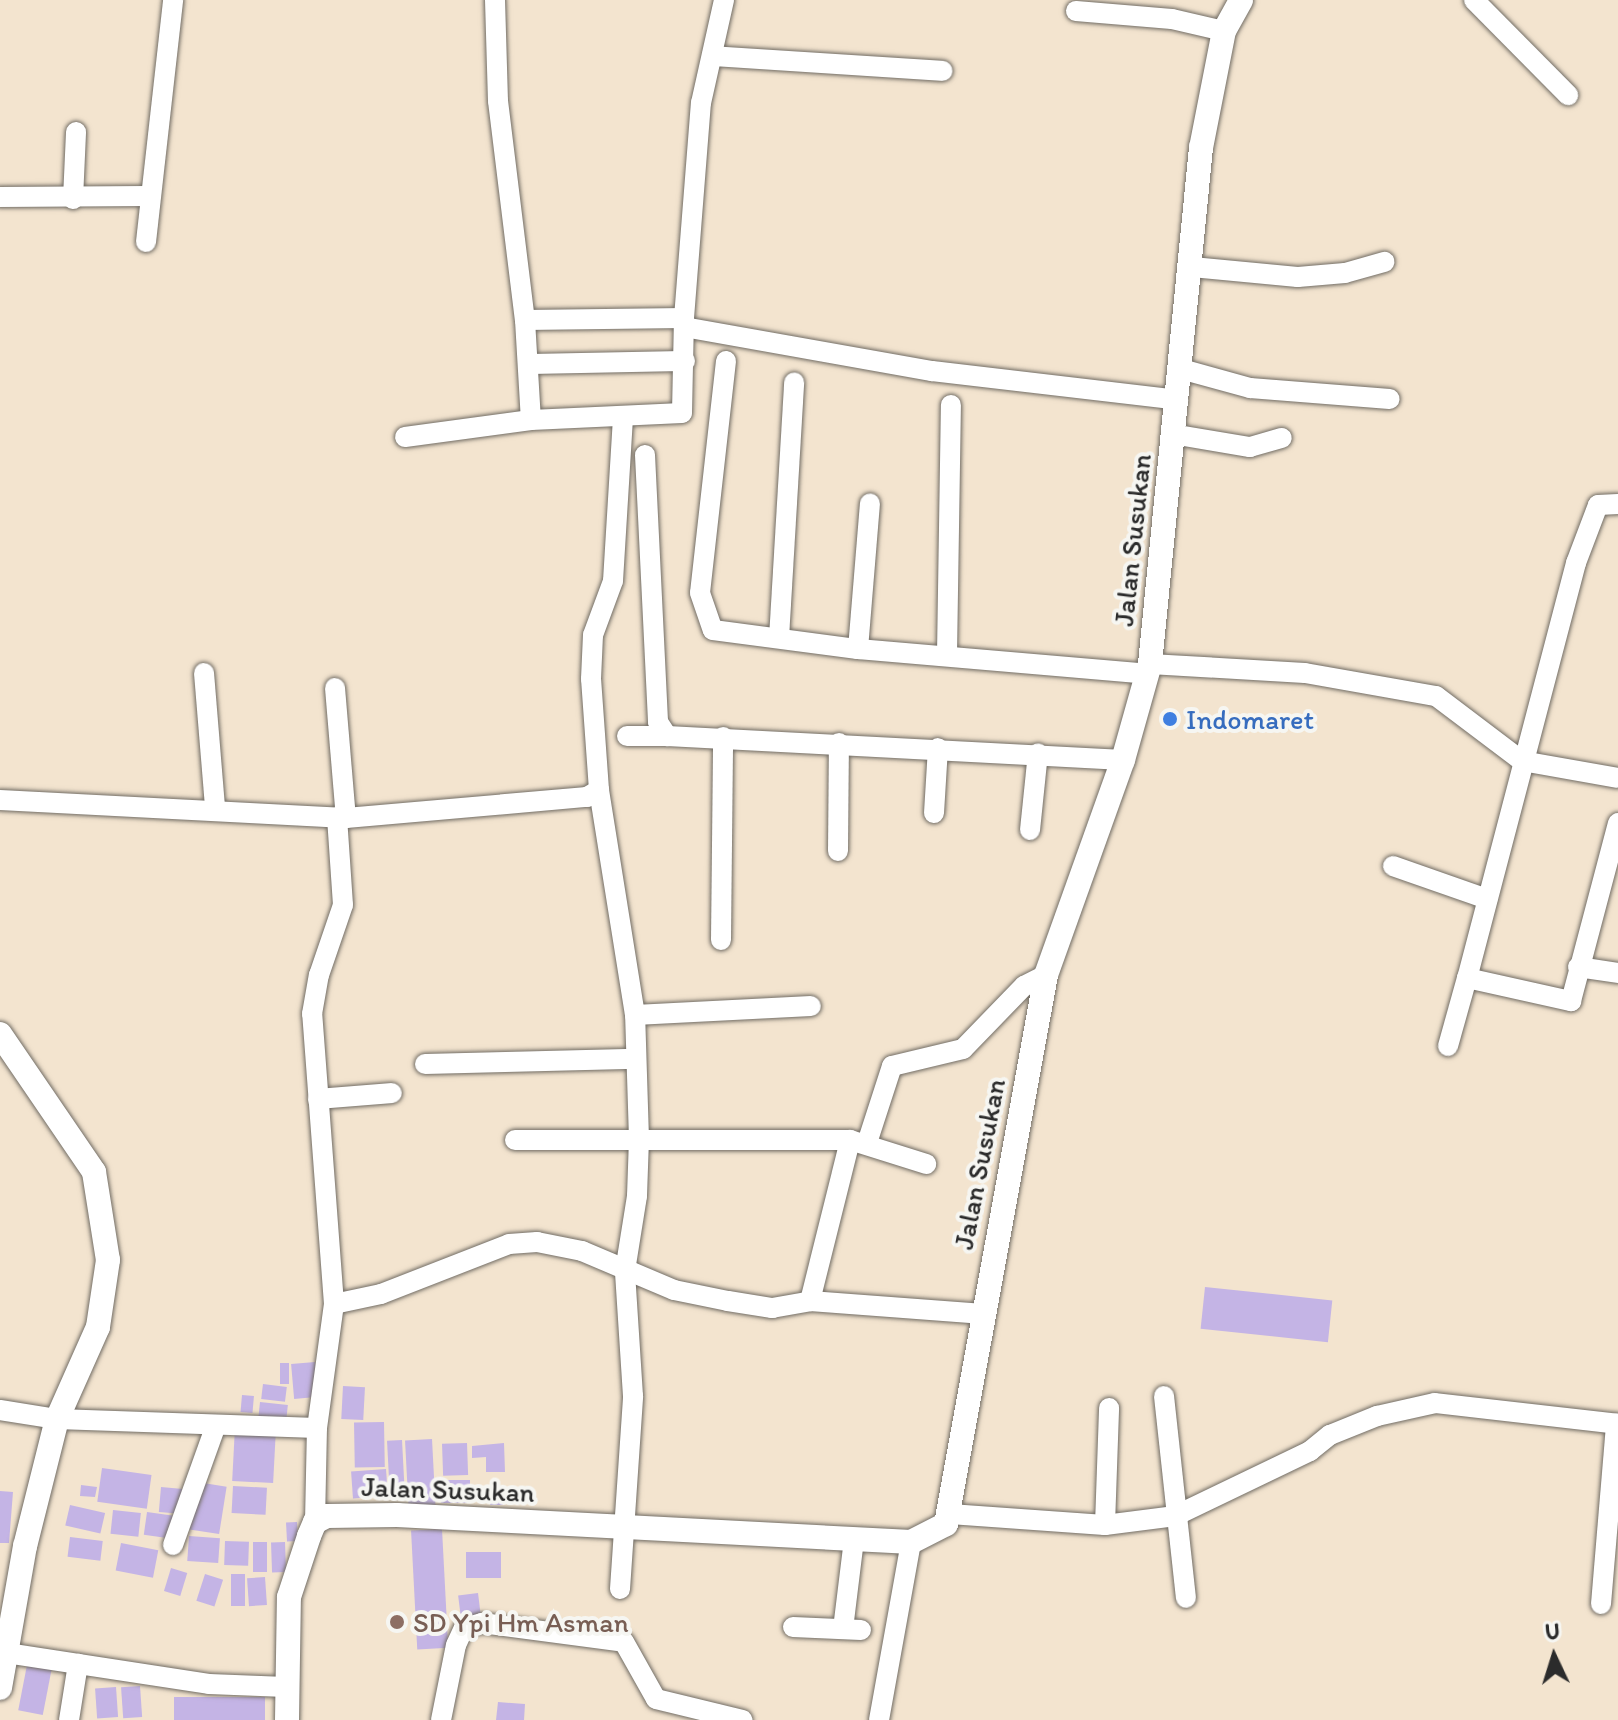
<!DOCTYPE html>
<html>
<head>
<meta charset="utf-8">
<style>
	body { margin:0 }
	#map { position:relative; width:1618px; height:1720px; overflow:hidden; background:#f3e4cf; font-family:Itim,sans-serif }
	div>[style] { position:absolute }
	.building>* { inset:0; background:#c4b4e5; transform-origin:0 0 }
	.roads { filter:drop-shadow(0 0 2px #716c64) drop-shadow(0 0 2px #716c64) }
	.minor>* { height:20px; margin:-10px; padding:0 10px; transform-origin:10px; border-radius:10px; background:#fff }
	.tertiary>* { height:24px; margin:-12px; padding:0 12px; transform-origin:12px; border-radius:12px; background:#fff }
	.dots>* { width:22px; height:22px; translate:-50% -50%; box-sizing:border-box; border:4px solid #f6f6f2; border-radius:50% }
	span { translate:-50% -50%; white-space:nowrap; text-align:center; line-height:1.15; -webkit-text-stroke:8px #f6f6f2; paint-order:stroke }
	.street-label { font-size:28px; color:#2b2b2b }
	.shop-label { font-size:28px; color:#366cbe }
	.left { translate:0 -50%; text-align:left }
	.education-label { font-size:28px; color:#785e54 }
	.north { position:absolute; left:1514px; top:1616px; width:80px; height:80px; -webkit-text-stroke:6px #f6f6f2; paint-order:stroke; rotate:356deg; font-size:22px; font-weight:700; line-height:32px; text-align:center; color:#2b2b2b }
	.north::after { content:''; display:block; margin:auto; width:28px; height:36px; background:#2b2b2b; clip-path:polygon(50% 0,100% 100%,50% 72%,0 100%) }
</style>
</head>
<body>
<div id="map">
	<div class="building">
		<i style="left:1205px;top:1287px;width:128px;height:42px;rotate:6deg"></i>
		<i style="left:315px;top:1362px;width:35px;height:24px;rotate:85deg"></i>
		<i style="left:280px;top:1363px;width:9px;height:21px"></i>
		<i style="left:263px;top:1384px;width:24px;height:15px;rotate:7deg"></i>
		<i style="left:343px;top:1386px;width:22px;height:33px;rotate:3deg"></i>
		<i style="left:242px;top:1395px;width:12px;height:17px;rotate:5deg"></i>
		<i style="left:260px;top:1402px;width:28px;height:14px;rotate:6deg"></i>
		<i style="left:384px;top:1422px;width:45px;height:30px;rotate:89deg"></i>
		<i style="left:235px;top:1427px;width:41px;height:54px;rotate:3deg"></i>
		<i style="left:432px;top:1439px;width:68px;height:27px;rotate:87deg"></i>
		<i style="left:402px;top:1440px;width:44px;height:15px;rotate:87deg"></i>
		<i style="left:467px;top:1443px;width:32px;height:25px;rotate:88deg"></i>
		<i style="clip-path:polygon(504px 1443px,505px 1472px,486px 1472px,486px 1457px,472px 1458px,472px 1446px)"></i>
		<i style="left:102px;top:1468px;width:50px;height:34px;rotate:8deg"></i>
		<i style="left:386px;top:1469px;width:27px;height:35px;rotate:86deg"></i>
		<i style="left:470px;top:1480px;width:23px;height:29px;rotate:90deg"></i>
		<i style="left:197px;top:1482px;width:30px;height:48px;rotate:9deg"></i>
		<i style="clip-path:polygon(81px 1485px,97px 1487px,95px 1497px,80px 1496px)"></i>
		<i style="left:233px;top:1486px;width:34px;height:27px;rotate:3deg"></i>
		<i style="left:161px;top:1487px;width:22px;height:25px;rotate:5deg"></i>
		<i style="left:490px;top:1489px;width:13px;height:16px"></i>
		<i style="clip-path:polygon(0 1491px,13px 1492px,9px 1543px,0 1543px)"></i>
		<i style="left:70px;top:1505px;width:36px;height:21px;rotate:13deg"></i>
		<i style="left:113px;top:1510px;width:28px;height:24px;rotate:6deg"></i>
		<i style="left:147px;top:1512px;width:27px;height:23px;rotate:8deg"></i>
		<i style="left:297px;top:1522px;width:19px;height:11px;rotate:87deg"></i>
		<i style="left:442px;top:1529px;width:119px;height:31px;rotate:87deg"></i>
		<i style="left:189px;top:1536px;width:31px;height:25px;rotate:4deg"></i>
		<i style="left:70px;top:1537px;width:33px;height:20px;rotate:7deg"></i>
		<i style="left:225px;top:1541px;width:24px;height:24px;rotate:2deg"></i>
		<i style="left:267px;top:1542px;width:30px;height:14px;rotate:90deg"></i>
		<i style="left:285px;top:1542px;width:30px;height:14px;rotate:88deg"></i>
		<i style="left:121px;top:1543px;width:38px;height:28px;rotate:11deg"></i>
		<i style="left:501px;top:1552px;width:26px;height:35px;rotate:90deg"></i>
		<i style="left:171px;top:1568px;width:17px;height:24px;rotate:17deg"></i>
		<i style="left:205px;top:1574px;width:19px;height:28px;rotate:18deg"></i>
		<i style="left:231px;top:1574px;width:14px;height:32px"></i>
		<i style="left:265px;top:1577px;width:28px;height:18px;rotate:86deg"></i>
		<i style="left:478px;top:1593px;width:26px;height:20px;rotate:83deg"></i>
		<i style="left:27px;top:1665px;width:25px;height:46px;rotate:11deg"></i>
		<i style="left:140px;top:1686px;width:31px;height:19px;rotate:86deg"></i>
		<i style="left:116px;top:1687px;width:30px;height:21px;rotate:86deg"></i>
		<i style="left:265px;top:1697px;width:23px;height:91px;rotate:90deg"></i>
		<i style="clip-path:polygon(498px 1702px,525px 1704px,524px 1720px,496px 1720px)"></i>
	</div>
	<div class="roads">
		<div class="minor">
			<i style="left:495px;top:0;width:101px;rotate:88.3deg"></i>
			<i style="left:498px;top:101px;width:221px;rotate:83deg"></i>
			<i style="left:525px;top:320px;width:100px;rotate:86.6deg"></i>
			<i style="left:1474px;top:0;width:134px;rotate:45.3deg"></i>
			<i style="left:1076px;top:11px;width:96px;rotate:4.8deg"></i>
			<i style="left:1172px;top:19px;width:53px;rotate:13deg"></i>
			<i style="left:712px;top:56px;width:231px;rotate:3.7deg"></i>
			<i style="left:0;top:197px;width:147px;rotate:-0.4deg"></i>
			<i style="left:73px;top:199px;width:67px;rotate:-87.4deg"></i>
			<i style="left:146px;top:242px;width:244px;rotate:-83.6deg"></i>
			<i style="left:1192px;top:267px;width:106px;rotate:5.4deg"></i>
			<i style="left:1298px;top:277px;width:47px;rotate:-4.9deg"></i>
			<i style="left:1345px;top:273px;width:41px;rotate:-15.8deg"></i>
			<i style="left:525px;top:320px;width:159px;rotate:-0.7deg"></i>
			<i style="left:684px;top:327px;width:252px;rotate:10.1deg"></i>
			<i style="left:932px;top:371px;width:248px;rotate:6.7deg"></i>
			<i style="left:726px;top:361px;width:233px;rotate:96.4deg"></i>
			<i style="left:700px;top:593px;width:39px;rotate:71deg"></i>
			<i style="left:713px;top:630px;width:146px;rotate:7.5deg"></i>
			<i style="left:858px;top:649px;width:290px;rotate:4.9deg"></i>
			<i style="left:528px;top:364px;width:157px;rotate:-1.1deg"></i>
			<i style="left:1181px;top:369px;width:72px;rotate:15.4deg"></i>
			<i style="left:1250px;top:388px;width:140px;rotate:4.5deg"></i>
			<i style="left:1172px;top:434px;width:79px;rotate:9.5deg"></i>
			<i style="left:1250px;top:447px;width:33px;rotate:-16deg"></i>
			<i style="left:405px;top:437px;width:127px;rotate:-7.7deg"></i>
			<i style="left:531px;top:420px;width:151px;rotate:-2.7deg"></i>
			<i style="left:682px;top:413px;width:95px;rotate:-88.8deg"></i>
			<i style="left:684px;top:318px;width:216px;rotate:-85.5deg"></i>
			<i style="left:701px;top:103px;width:106px;rotate:-77.4deg"></i>
			<i style="left:645px;top:455px;width:267px;rotate:87.2deg"></i>
			<i style="left:658px;top:722px;width:17px;rotate:57deg"></i>
			<i style="left:667px;top:736px;width:457px;rotate:3deg"></i>
			<i style="left:1618px;top:504px;width:20px;rotate:177deg"></i>
			<i style="left:1598px;top:505px;width:62px;rotate:110.8deg"></i>
			<i style="left:1576px;top:563px;width:429px;rotate:104.7deg"></i>
			<i style="left:1467px;top:978px;width:107px;rotate:12.5deg"></i>
			<i style="left:1571px;top:1001px;width:184px;rotate:-75.2deg"></i>
			<i style="left:779px;top:638px;width:256px;rotate:-86.6deg"></i>
			<i style="left:858px;top:649px;width:146px;rotate:-85.3deg"></i>
			<i style="left:947px;top:655px;width:250px;rotate:-89.1deg"></i>
			<i style="left:1150px;top:664px;width:155px;rotate:3.3deg"></i>
			<i style="left:1305px;top:673px;width:133px;rotate:10deg"></i>
			<i style="left:1436px;top:696px;width:108px;rotate:37.1deg"></i>
			<i style="left:1522px;top:761px;width:97px;rotate:10deg"></i>
			<i style="left:204px;top:673px;width:135px;rotate:85.3deg"></i>
			<i style="left:335px;top:688px;width:130px;rotate:85.2deg"></i>
			<i style="left:627px;top:736px;width:40px"></i>
			<i style="left:0;top:800px;width:346px;rotate:3deg"></i>
			<i style="left:346px;top:818px;width:242px;rotate:-5deg"></i>
			<i style="left:587px;top:797px;width:14px;rotate:-30deg"></i>
			<i style="left:934px;top:813px;width:65px;rotate:-86.5deg"></i>
			<i style="left:1030px;top:830px;width:77px;rotate:-84.1deg"></i>
			<i style="left:838px;top:851px;width:108px;rotate:-89.5deg"></i>
			<i style="left:1393px;top:866px;width:100px;rotate:19.3deg"></i>
			<i style="left:721px;top:940px;width:203px;rotate:-89.4deg"></i>
			<i style="left:1578px;top:967px;width:40px;rotate:8.5deg"></i>
			<i style="left:635px;top:1015px;width:176px;rotate:-2.9deg"></i>
			<i style="left:1448px;top:1046px;width:71px;rotate:-74.4deg"></i>
			<i style="left:425px;top:1064px;width:211px;rotate:-1.4deg"></i>
			<i style="left:318px;top:1099px;width:74px;rotate:-4.6deg"></i>
			<i style="left:515px;top:1140px;width:335px"></i>
			<i style="left:850px;top:1140px;width:80px;rotate:17.5deg"></i>
			<i style="left:867px;top:1143px;width:81px;rotate:-72deg"></i>
			<i style="left:892px;top:1066px;width:73px;rotate:-13.5deg"></i>
			<i style="left:963px;top:1049px;width:88px;rotate:-45.9deg"></i>
			<i style="left:1024px;top:986px;width:25px;rotate:-27deg"></i>
			<i style="left:810px;top:1301px;width:166px;rotate:-76deg"></i>
			<i style="left:334px;top:1304px;width:48px;rotate:-12deg"></i>
			<i style="left:381px;top:1294px;width:137px;rotate:-21.3deg"></i>
			<i style="left:509px;top:1244px;width:28px;rotate:-4deg"></i>
			<i style="left:537px;top:1242px;width:46px;rotate:11.3deg"></i>
			<i style="left:582px;top:1251px;width:100px;rotate:23deg"></i>
			<i style="left:674px;top:1290px;width:55px;rotate:11.5deg"></i>
			<i style="left:728px;top:1301px;width:45px;rotate:9deg"></i>
			<i style="left:772px;top:1308px;width:39px;rotate:-10deg"></i>
			<i style="left:810px;top:1301px;width:171px;rotate:4.3deg"></i>
			<i style="left:1164px;top:1396px;width:203px;rotate:83.8deg"></i>
			<i style="left:0;top:1410px;width:58px;rotate:9deg"></i>
			<i style="left:57px;top:1419px;width:260px;rotate:2deg"></i>
			<i style="left:950px;top:1514px;width:155px;rotate:4.1deg"></i>
			<i style="left:1105px;top:1525px;width:71px;rotate:-7.3deg"></i>
			<i style="left:1175px;top:1516px;width:150px;rotate:-25.7deg"></i>
			<i style="left:1310px;top:1451px;width:26px;rotate:-39deg"></i>
			<i style="left:1330px;top:1435px;width:51px;rotate:-22deg"></i>
			<i style="left:1377px;top:1416px;width:59px;rotate:-12.6deg"></i>
			<i style="left:1435px;top:1403px;width:184px;rotate:6.5deg"></i>
			<i style="left:315px;top:1522px;width:94px;rotate:-88.8deg"></i>
			<i style="left:317px;top:1428px;width:125px;rotate:-82.2deg"></i>
			<i style="left:334px;top:1304px;width:291px;rotate:-94.3deg"></i>
			<i style="left:312px;top:1014px;width:40px;rotate:-80deg"></i>
			<i style="left:319px;top:975px;width:74px;rotate:-71.1deg"></i>
			<i style="left:343px;top:905px;width:88px;rotate:-93.9deg"></i>
			<i style="left:1105px;top:1525px;width:117px;rotate:-88deg"></i>
			<i style="left:173px;top:1545px;width:127px;rotate:-70.3deg"></i>
			<i style="left:620px;top:1589px;width:193px;rotate:-86.1deg"></i>
			<i style="left:633px;top:1396px;width:125px;rotate:-93.7deg"></i>
			<i style="left:625px;top:1271px;width:76px;rotate:-80.9deg"></i>
			<i style="left:637px;top:1196px;width:57px;rotate:-88deg"></i>
			<i style="left:639px;top:1139px;width:124px;rotate:-91.8deg"></i>
			<i style="left:635px;top:1015px;width:228px;rotate:-99.1deg"></i>
			<i style="left:599px;top:790px;width:111px;rotate:-94.1deg"></i>
			<i style="left:591px;top:679px;width:44px;rotate:-87.4deg"></i>
			<i style="left:593px;top:635px;width:58px;rotate:-69.7deg"></i>
			<i style="left:613px;top:581px;width:164px;rotate:-86.5deg"></i>
			<i style="left:1601px;top:1604px;width:181px;rotate:-85.2deg"></i>
			<i style="left:793px;top:1627px;width:68px;rotate:2.5deg"></i>
			<i style="left:843px;top:1629px;width:91px;rotate:-83deg"></i>
			<i style="left:0;top:1652px;width:211px;rotate:8.7deg"></i>
			<i style="left:209px;top:1684px;width:77px;rotate:2.2deg"></i>
			<i style="left:69px;top:1720px;width:57px;rotate:-80.9deg"></i>
			<i style="left:441px;top:1720px;width:76px;rotate:-78.7deg"></i>
			<i style="left:456px;top:1645px;width:19px;rotate:-65deg"></i>
			<i style="left:464px;top:1628px;width:19px;rotate:-16deg"></i>
			<i style="left:482px;top:1623px;width:143px;rotate:7.6deg"></i>
			<i style="left:624px;top:1642px;width:65px;rotate:60.7deg"></i>
			<i style="left:656px;top:1699px;width:89px;rotate:13.7deg"></i>
			<i style="left:879px;top:1720px;width:181px;rotate:-79.8deg"></i>
		</div>
		<div class="tertiary">
			<i style="left:0;top:1034px;width:167px;rotate:55.7deg"></i>
			<i style="left:94px;top:1172px;width:89px;rotate:81deg"></i>
			<i style="left:108px;top:1260px;width:68px;rotate:98.5deg"></i>
			<i style="left:98px;top:1327px;width:101px;rotate:114deg"></i>
			<i style="left:57px;top:1419px;width:131px;rotate:104.1deg"></i>
			<i style="left:25px;top:1546px;width:144px;rotate:100deg"></i>
			<i style="left:287px;top:1720px;width:123px;rotate:-89.1deg"></i>
			<i style="left:289px;top:1597px;width:64px;rotate:-71.8deg"></i>
			<i style="left:309px;top:1536px;width:15px;rotate:-67deg"></i>
			<i style="left:315px;top:1522px;width:13px;rotate:-27deg"></i>
			<i style="left:327px;top:1516px;width:70px;rotate:-0.8deg"></i>
			<i style="left:397px;top:1515px;width:515px;rotate:3.01deg"></i>
			<i style="left:911px;top:1542px;width:39px;rotate:-27deg"></i>
			<i style="left:946px;top:1524px;width:558px;rotate:-79.68deg"></i>
			<i style="left:1046px;top:975px;width:228px;rotate:-70.3deg"></i>
			<i style="left:1123px;top:760px;width:100px;rotate:-74.3deg"></i>
			<i style="left:1150px;top:664px;width:519px;rotate:-84.36deg"></i>
			<i style="left:1201px;top:148px;width:119px;rotate:-78.9deg"></i>
			<i style="left:1224px;top:31px;width:35px;rotate:-61deg"></i>
		</div>
	</div>
	<div class="dots">
		<i style="left:1170px;top:719px;background:#3f7fe0"></i>
		<i style="left:397px;top:1622px;background:#8d6e63"></i>
	</div>
	<div class="street-label">
		<span style="left:1132px;top:540px;rotate:-84deg">Jalan Susukan</span>
		<span style="left:979px;top:1164px;rotate:-79deg">Jalan Susukan</span>
		<span style="left:448px;top:1489px;rotate:2deg">Jalan Susukan</span>
	</div>
	<div class="shop-label">
		<span class="left" style="left:1186px;top:719px">Indomaret</span>
	</div>
	<div class="education-label">
		<span class="left" style="left:413px;top:1622px">SD Ypi Hm Asman</span>
	</div>
	<div class="north">U</div>
</div>
</body>
</html>
